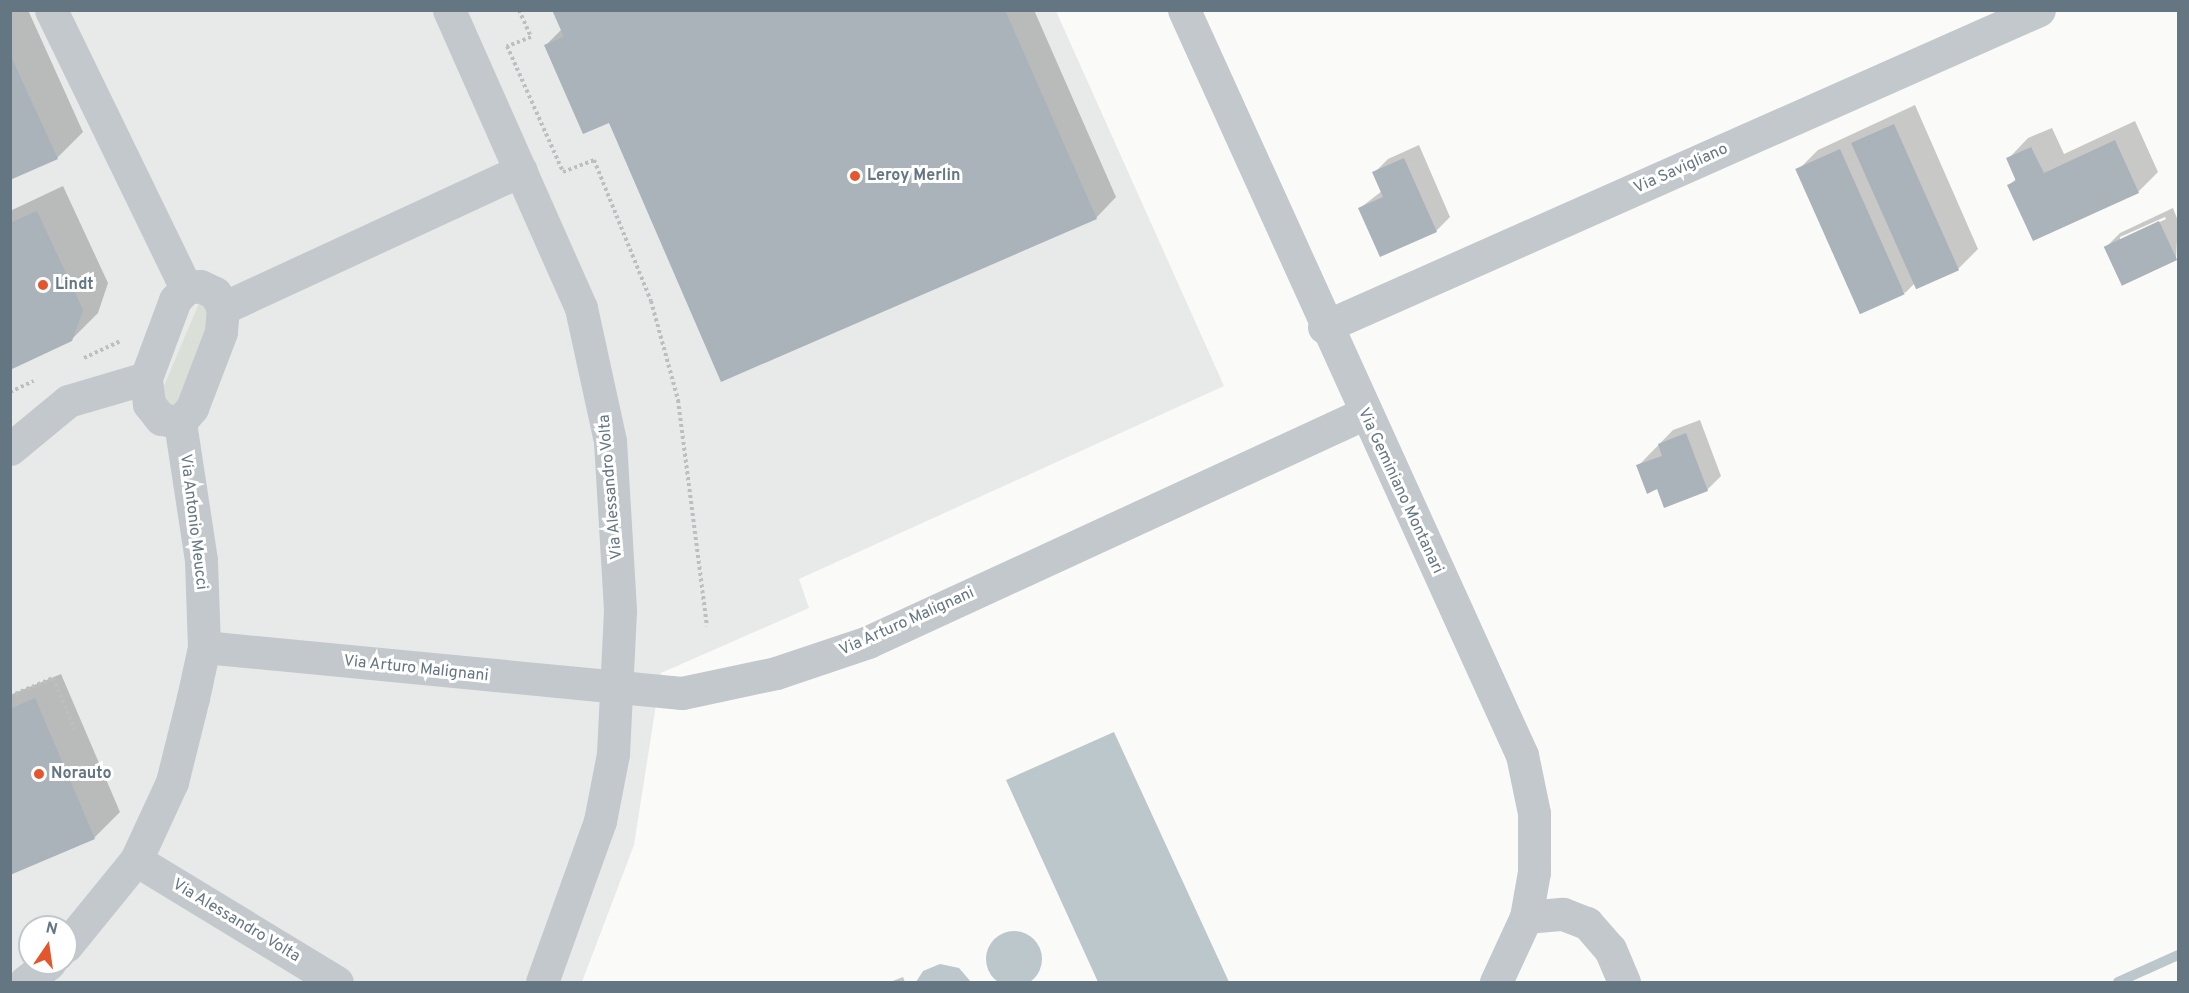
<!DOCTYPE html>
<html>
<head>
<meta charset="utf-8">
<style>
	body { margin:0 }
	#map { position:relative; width:2189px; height:993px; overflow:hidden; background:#fafaf8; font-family:Overpass,sans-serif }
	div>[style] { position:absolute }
	.built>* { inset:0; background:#e8e9e9 }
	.green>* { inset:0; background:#dadfd7 }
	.water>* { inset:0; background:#bbc7cb }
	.round { border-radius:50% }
	.shadow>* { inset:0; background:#0003 }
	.stream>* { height:10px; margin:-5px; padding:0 5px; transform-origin:5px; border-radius:5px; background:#bbc7cb }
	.building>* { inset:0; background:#aab3b9; transform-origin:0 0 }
	.path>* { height:4px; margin-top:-2px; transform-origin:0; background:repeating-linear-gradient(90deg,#bbbfc2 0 3px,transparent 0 6px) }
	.minor>* { height:33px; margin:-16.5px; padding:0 16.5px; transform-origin:16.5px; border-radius:16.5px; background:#c3c8cc }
	.dots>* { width:16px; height:16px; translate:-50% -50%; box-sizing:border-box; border:3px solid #fff; border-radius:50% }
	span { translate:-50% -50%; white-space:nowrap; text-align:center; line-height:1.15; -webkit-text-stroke:6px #fff; paint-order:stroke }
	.street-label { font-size:16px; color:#657683 }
	.poi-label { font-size:16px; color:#657683; font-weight:700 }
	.left { translate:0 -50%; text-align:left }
	.frame { position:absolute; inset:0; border:12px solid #657683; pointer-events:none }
	.north { position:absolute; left:18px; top:915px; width:60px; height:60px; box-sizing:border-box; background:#fff; border:2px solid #c1c8cd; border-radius:50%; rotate:13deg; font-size:16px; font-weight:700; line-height:24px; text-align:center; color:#657683 }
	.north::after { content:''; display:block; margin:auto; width:21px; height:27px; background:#e4572e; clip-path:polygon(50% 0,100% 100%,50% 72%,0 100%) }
</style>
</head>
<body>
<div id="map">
	<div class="built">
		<i style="clip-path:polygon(evenodd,10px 11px,1056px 11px,1224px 386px,799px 579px,809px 608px,661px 673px,634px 845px,582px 982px,11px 982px,10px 11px,30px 927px,66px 927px,66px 963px,30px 963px,30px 927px)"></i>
	</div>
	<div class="green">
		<i style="clip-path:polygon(200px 301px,208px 303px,214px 334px,173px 409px,162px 398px,164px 386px)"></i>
	</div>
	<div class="water">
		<i style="clip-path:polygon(1114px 732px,1229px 982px,1098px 982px,1006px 780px)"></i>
		<i class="round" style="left:986px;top:931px;width:56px;height:56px"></i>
		<i style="clip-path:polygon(940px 964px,959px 968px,971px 982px,916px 982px,923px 971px)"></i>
	</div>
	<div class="shadow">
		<i style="clip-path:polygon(10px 10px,28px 10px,83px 132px,57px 158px,10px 178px)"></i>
		<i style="clip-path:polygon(554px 10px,1034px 10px,1116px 197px,1096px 218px,610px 121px,546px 45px,562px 29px)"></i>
		<i style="clip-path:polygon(1915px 105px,1978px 249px,1958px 269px,1915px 283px,1905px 293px,1798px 170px,1818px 150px)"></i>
		<i style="clip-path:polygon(2135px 121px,2158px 172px,2138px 192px,2009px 185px,2017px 178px,2008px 159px,2028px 138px,2052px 128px,2064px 154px)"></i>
		<i style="clip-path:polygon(1419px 145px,1450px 217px,1436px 231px,1360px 208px,1382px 191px,1374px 173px,1388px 159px)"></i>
		<i style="clip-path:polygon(63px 186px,108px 283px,98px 313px,71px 340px,10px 368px,10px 211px)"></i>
		<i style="clip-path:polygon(evenodd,2173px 208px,2178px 221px,2176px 259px,2106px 247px,2120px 233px,2173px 208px,2165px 217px,2166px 219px,2120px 241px,2120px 237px,2165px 217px)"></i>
		<i style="clip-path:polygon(1700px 420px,1721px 476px,1707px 490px,1658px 487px,1638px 466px,1673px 430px)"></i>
		<i style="clip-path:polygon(61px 674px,120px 812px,94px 838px,10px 873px,10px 695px)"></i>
		<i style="clip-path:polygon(903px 977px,905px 982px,890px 982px)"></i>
	</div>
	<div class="stream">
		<i style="left:2118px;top:982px;width:66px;rotate:-24.2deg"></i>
	</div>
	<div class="building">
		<i style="clip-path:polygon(552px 10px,1005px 10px,1097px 219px,721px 382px,609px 123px,583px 134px,544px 45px,564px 37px)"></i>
		<i style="clip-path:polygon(10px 54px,58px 159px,10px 180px)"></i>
		<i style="left:1894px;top:124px;width:160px;height:47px;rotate:66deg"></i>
		<i style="clip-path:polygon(2115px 140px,2139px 193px,2033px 241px,2007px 185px,2016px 181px,2006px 158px,2031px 147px,2044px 173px)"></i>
		<i style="left:1840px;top:149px;width:159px;height:49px;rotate:66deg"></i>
		<i style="clip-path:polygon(1404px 158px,1437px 232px,1380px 257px,1358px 208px,1383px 197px,1372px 172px)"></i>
		<i style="clip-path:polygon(37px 211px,83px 310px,72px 341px,10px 370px,10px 223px)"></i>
		<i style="left:2159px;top:221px;width:43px;height:61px;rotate:65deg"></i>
		<i style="clip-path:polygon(1686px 433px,1708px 491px,1664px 508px,1657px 489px,1647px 494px,1636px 465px,1662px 456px,1658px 444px)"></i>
		<i style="clip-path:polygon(35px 698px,95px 839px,10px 875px,10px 709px)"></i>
	</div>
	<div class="path">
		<i style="left:519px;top:10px;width:30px;rotate:66deg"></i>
		<i style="left:531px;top:37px;width:26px;rotate:159deg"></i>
		<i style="left:507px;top:46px;width:138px;rotate:66deg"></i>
		<i style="left:563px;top:172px;width:33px;rotate:-21deg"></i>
		<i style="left:594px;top:160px;width:152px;rotate:68deg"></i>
		<i style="left:651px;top:301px;width:103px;rotate:74.7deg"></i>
		<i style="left:678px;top:400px;width:228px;rotate:82.7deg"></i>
		<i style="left:84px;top:358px;width:40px;rotate:-25deg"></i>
		<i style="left:10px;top:392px;width:26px;rotate:-25deg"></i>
		<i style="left:10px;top:696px;width:47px;rotate:-22.7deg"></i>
		<i style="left:53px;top:678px;width:56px;rotate:67.1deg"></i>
	</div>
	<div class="minor">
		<i style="left:51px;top:10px;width:309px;rotate:64.1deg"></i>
		<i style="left:449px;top:10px;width:326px;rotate:66.1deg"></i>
		<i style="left:581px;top:308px;width:136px;rotate:77.7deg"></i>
		<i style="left:610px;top:441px;width:170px;rotate:86.6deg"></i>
		<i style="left:620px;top:611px;width:143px;rotate:92.8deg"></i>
		<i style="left:613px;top:754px;width:68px;rotate:101deg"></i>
		<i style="left:600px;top:821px;width:171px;rotate:109.8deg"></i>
		<i style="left:1184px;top:10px;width:818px;rotate:65.6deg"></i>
		<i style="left:1522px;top:755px;width:59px;rotate:78.3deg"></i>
		<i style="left:1534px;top:813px;width:59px;rotate:90deg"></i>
		<i style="left:1534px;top:872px;width:46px;rotate:100.1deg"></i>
		<i style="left:1526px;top:917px;width:72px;rotate:114.8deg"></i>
		<i style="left:200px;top:286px;width:17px;rotate:25deg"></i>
		<i style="left:215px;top:293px;width:17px;rotate:62deg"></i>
		<i style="left:223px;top:308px;width:24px;rotate:95deg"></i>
		<i style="left:221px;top:332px;width:81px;rotate:110.9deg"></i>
		<i style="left:192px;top:408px;width:18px;rotate:131deg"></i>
		<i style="left:180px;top:422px;width:19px;rotate:-171deg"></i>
		<i style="left:161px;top:419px;width:19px;rotate:-129deg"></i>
		<i style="left:149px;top:404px;width:26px;rotate:-97deg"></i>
		<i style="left:146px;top:378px;width:83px;rotate:-69.6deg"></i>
		<i style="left:175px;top:300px;width:16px;rotate:-47deg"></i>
		<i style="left:186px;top:288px;width:14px;rotate:-8deg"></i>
		<i style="left:223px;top:308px;width:328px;rotate:-24.8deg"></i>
		<i style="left:1324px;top:327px;width:782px;rotate:-23.91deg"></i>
		<i style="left:10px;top:449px;width:75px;rotate:-39.6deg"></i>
		<i style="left:68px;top:401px;width:81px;rotate:-16.4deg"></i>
		<i style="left:204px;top:647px;width:480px;rotate:5.5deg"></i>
		<i style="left:682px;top:693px;width:96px;rotate:-12deg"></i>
		<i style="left:776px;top:673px;width:97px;rotate:-18.6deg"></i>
		<i style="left:868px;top:642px;width:545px;rotate:-24.73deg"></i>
		<i style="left:136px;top:860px;width:235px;rotate:31.3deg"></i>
		<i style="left:1526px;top:917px;width:37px;rotate:-5deg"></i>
		<i style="left:1563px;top:914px;width:26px;rotate:21deg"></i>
		<i style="left:1587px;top:923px;width:35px;rotate:49deg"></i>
		<i style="left:1610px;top:949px;width:36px;rotate:67deg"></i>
		<i style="left:66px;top:946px;width:111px;rotate:-50.9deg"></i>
		<i style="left:136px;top:860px;width:86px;rotate:-65.2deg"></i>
		<i style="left:172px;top:782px;width:87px;rotate:-76deg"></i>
		<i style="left:193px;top:698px;width:52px;rotate:-77.8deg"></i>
		<i style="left:204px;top:647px;width:87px;rotate:-92deg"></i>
		<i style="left:201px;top:560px;width:140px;rotate:-98.7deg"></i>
		<i style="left:25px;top:982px;width:31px;rotate:-38deg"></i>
	</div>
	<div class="dots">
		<i style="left:855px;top:176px;background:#e4572e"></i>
		<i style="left:43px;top:285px;background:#e4572e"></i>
		<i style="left:39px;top:774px;background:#e4572e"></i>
	</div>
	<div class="street-label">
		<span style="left:1681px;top:169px;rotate:-24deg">Via Savigliano</span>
		<span style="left:611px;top:487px;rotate:-95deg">Via Alessandro Volta</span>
		<span style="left:1400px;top:491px;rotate:65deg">Via Geminiano Montanari</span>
		<span style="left:193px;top:522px;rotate:83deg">Via Antonio Meucci</span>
		<span style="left:907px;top:622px;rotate:-24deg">Via Arturo Malignani</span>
		<span style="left:416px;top:669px;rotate:6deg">Via Arturo Malignani</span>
		<span style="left:236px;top:921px;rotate:31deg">Via Alessandro Volta</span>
	</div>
	<div class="poi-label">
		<span class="left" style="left:867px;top:176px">Leroy Merlin</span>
		<span class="left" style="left:55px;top:285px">Lindt</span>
		<span class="left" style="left:51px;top:774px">Norauto</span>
	</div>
	<div class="frame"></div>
	<div class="north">N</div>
</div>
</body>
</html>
